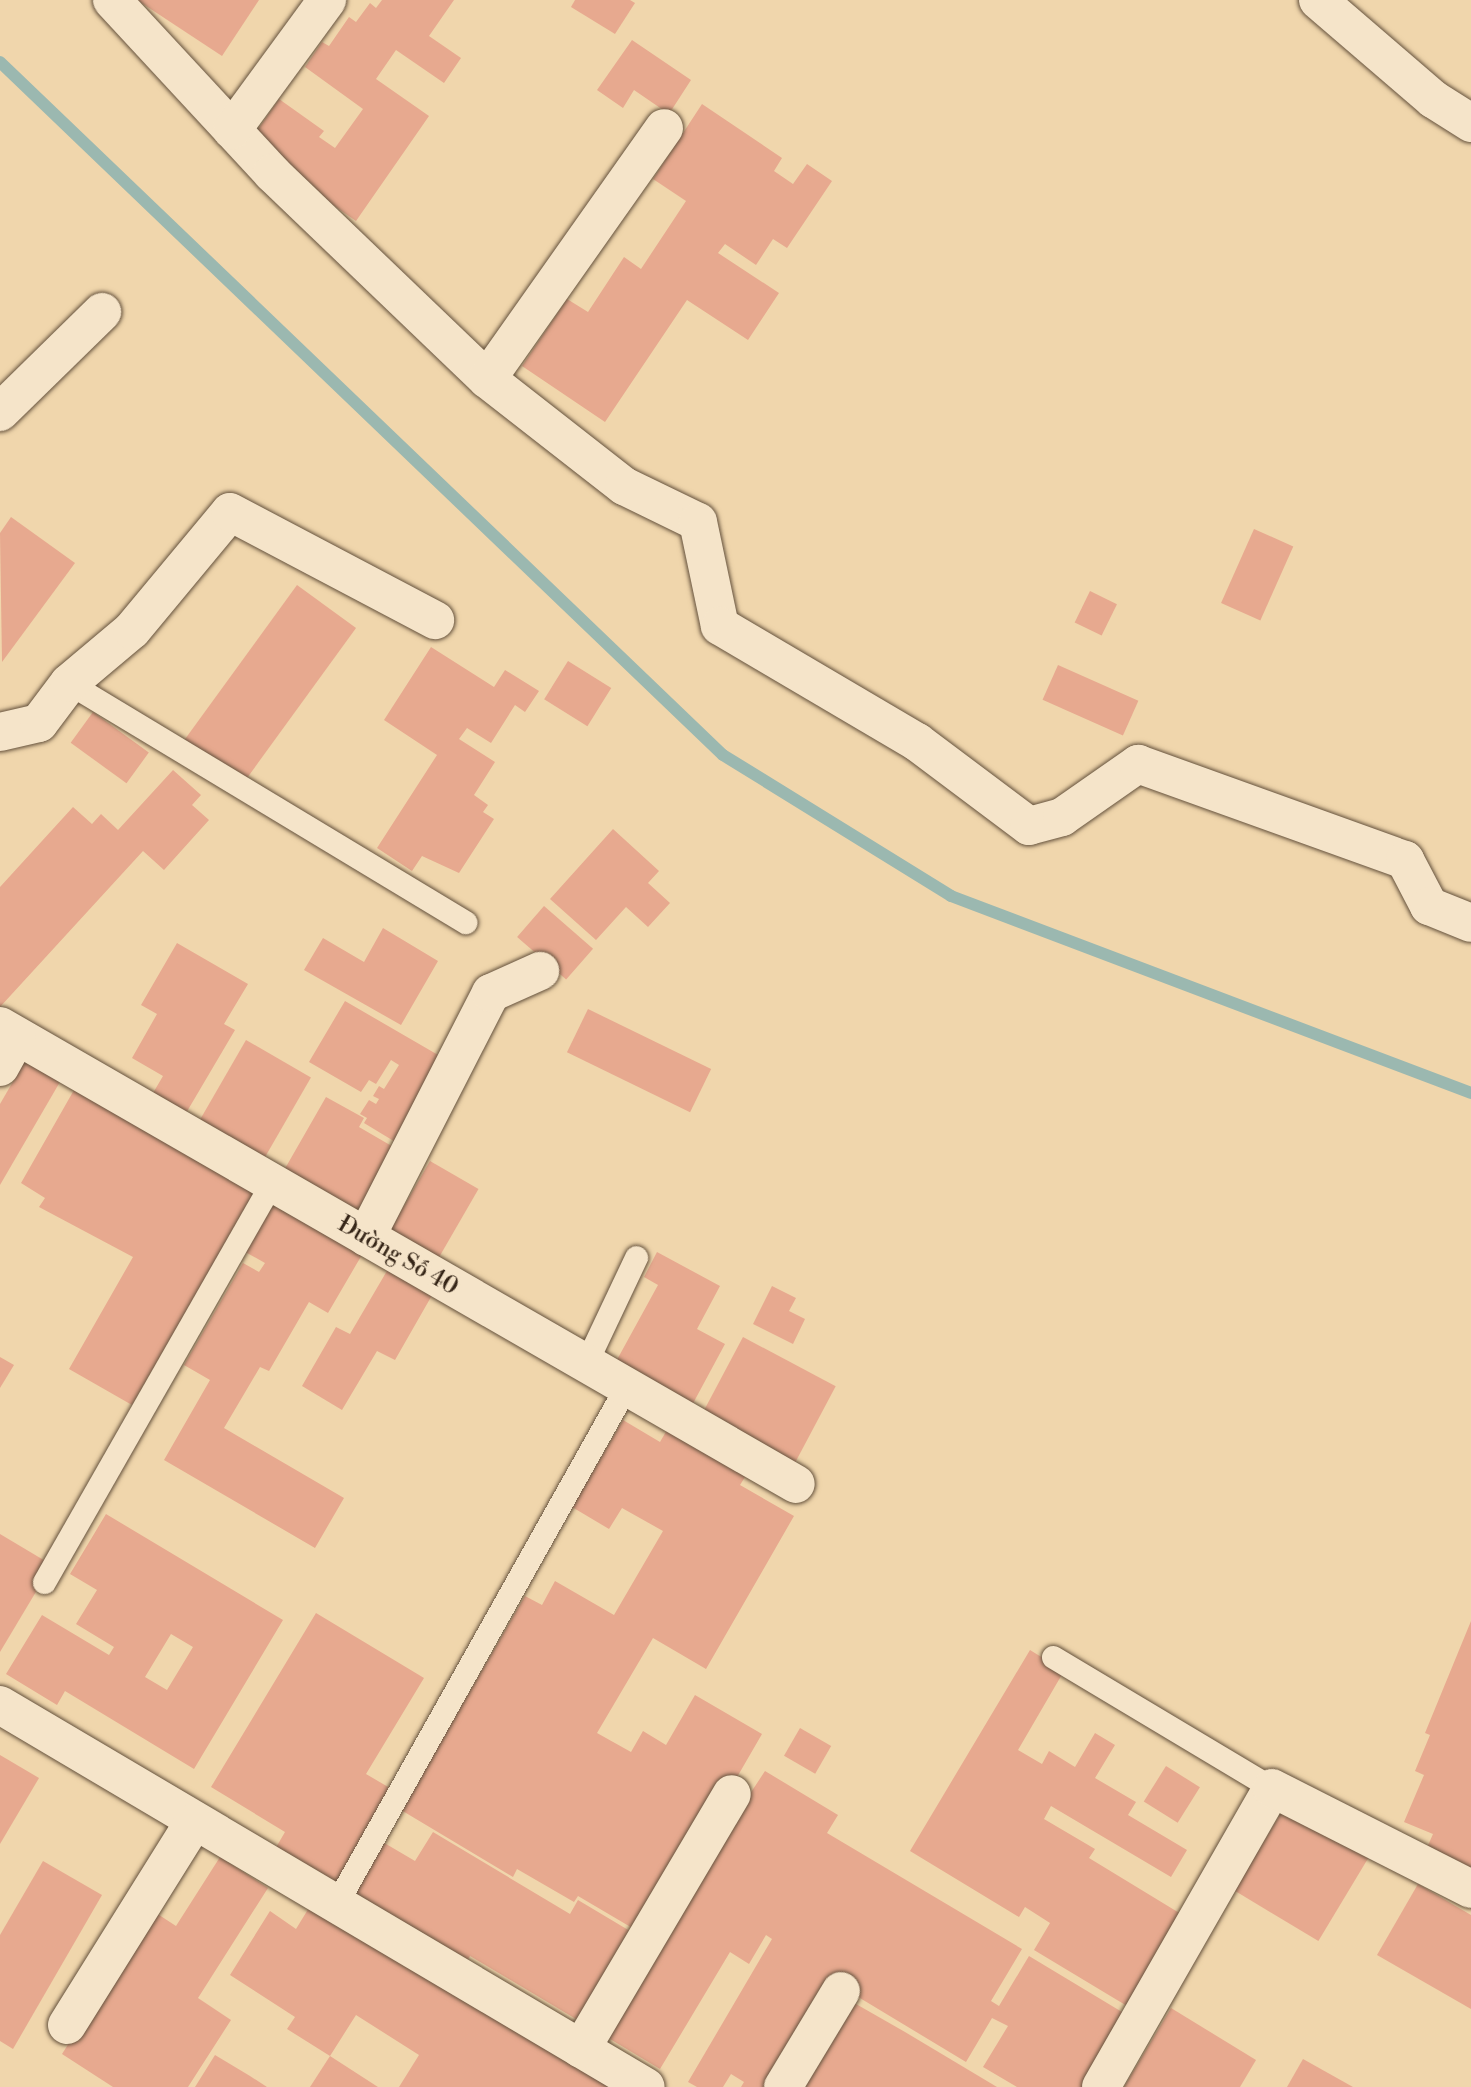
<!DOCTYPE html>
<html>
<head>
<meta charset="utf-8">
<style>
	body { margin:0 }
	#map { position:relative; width:1471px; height:2087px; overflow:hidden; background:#f0d6ac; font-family:"Libre Bodoni",serif }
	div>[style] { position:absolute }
	.stream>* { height:12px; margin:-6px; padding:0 6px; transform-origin:6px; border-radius:6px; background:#9bb8b0 }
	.building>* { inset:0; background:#e7a98f; transform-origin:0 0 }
	.roads { filter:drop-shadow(0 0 2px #64513c) drop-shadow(0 0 2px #64513c) }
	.service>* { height:23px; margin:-11.5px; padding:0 11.5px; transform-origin:11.5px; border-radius:11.5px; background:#f5e4c9 }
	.minor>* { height:38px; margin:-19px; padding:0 19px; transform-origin:19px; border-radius:19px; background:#f5e4c9 }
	span { translate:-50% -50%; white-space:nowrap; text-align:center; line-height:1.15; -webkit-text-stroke:5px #f5e4c9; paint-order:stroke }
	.street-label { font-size:23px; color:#352517 }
</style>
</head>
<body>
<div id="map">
	<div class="stream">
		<i style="left:0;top:62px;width:1001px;rotate:43.79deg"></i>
		<i style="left:723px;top:755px;width:268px;rotate:31.7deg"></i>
		<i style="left:951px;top:896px;width:556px;rotate:20.75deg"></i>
	</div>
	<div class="building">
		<i style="clip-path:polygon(137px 0,259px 0,222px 56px)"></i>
		<i style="clip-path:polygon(382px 0,454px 0,429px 36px,461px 58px,444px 83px,396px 50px,376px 79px,429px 116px,356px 221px,247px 145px,279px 99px,324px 131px,319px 137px,335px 148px,363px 109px,305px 67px,322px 42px,329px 46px,349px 17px,356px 22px,370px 3px,376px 8px)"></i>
		<i style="clip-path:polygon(575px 0,630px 0,635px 3px,615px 34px,571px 7px)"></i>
		<i style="clip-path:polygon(632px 40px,691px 80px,669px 114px,634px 90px,623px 108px,597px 90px)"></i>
		<i style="clip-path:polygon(702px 104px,782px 158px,774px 171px,793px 184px,807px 164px,832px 181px,787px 248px,773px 239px,756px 265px,725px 244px,718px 253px,779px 293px,748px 340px,687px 300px,605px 422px,522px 366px,567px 299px,588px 312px,624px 257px,641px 269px,686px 201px,653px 179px)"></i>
		<i style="clip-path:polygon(11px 517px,75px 563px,2px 662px,0 533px)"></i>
		<i style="left:1254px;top:529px;width:43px;height:81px;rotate:24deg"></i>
		<i style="left:297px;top:585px;width:73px;height:195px;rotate:36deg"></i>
		<i style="left:1090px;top:591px;width:30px;height:35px;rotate:26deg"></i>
		<i style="clip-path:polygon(431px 647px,494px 687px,505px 670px,539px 691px,525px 712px,515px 705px,491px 743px,467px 728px,459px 739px,495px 762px,474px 795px,488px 805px,483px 812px,494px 819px,459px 873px,422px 856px,412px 871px,377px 848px,437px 755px,384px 720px)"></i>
		<i style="left:568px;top:661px;width:51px;height:45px;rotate:32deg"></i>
		<i style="left:1058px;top:665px;width:88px;height:38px;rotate:24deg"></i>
		<i style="left:93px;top:712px;width:69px;height:38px;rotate:36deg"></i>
		<i style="clip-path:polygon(173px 770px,201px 795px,192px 805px,209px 820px,164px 870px,143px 851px,0 1007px,0 887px,73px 807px,92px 824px,101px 814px,118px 830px)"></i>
		<i style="clip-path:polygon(613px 829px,659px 871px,648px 883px,670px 903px,648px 927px,626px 907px,596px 940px,550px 899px)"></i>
		<i style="left:544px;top:906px;width:65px;height:41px;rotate:41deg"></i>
		<i style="clip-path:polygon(383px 928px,438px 961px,401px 1025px,304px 970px,323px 938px,364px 962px)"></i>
		<i style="clip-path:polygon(177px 943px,248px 984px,224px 1024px,235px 1030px,179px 1125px,146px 1105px,163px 1076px,132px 1058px,157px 1014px,141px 1005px)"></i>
		<i style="clip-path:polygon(345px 1001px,445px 1059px,397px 1143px,364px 1123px,367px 1118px,360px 1114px,369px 1100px,376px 1104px,379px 1099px,373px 1096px,379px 1086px,384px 1089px,399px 1065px,391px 1060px,376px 1084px,369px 1080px,361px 1092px,309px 1062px)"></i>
		<i style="left:588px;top:1009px;width:137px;height:48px;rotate:26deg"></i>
		<i style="left:246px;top:1040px;width:75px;height:103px;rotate:30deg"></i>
		<i style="clip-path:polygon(29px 1054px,64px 1075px,0 1185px,0 1104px)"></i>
		<i style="clip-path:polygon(78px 1083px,258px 1188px,132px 1405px,69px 1369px,133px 1257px,39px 1207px,45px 1198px,21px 1183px)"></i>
		<i style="clip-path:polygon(326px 1097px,364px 1118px,359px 1127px,402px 1152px,361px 1223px,279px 1179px)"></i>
		<i style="left:430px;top:1161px;width:56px;height:85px;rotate:30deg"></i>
		<i style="clip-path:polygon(270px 1198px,363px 1253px,328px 1313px,309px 1302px,269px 1371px,260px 1367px,224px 1428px,344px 1498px,315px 1548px,164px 1460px,210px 1380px,184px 1365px,243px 1263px,259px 1272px,265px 1263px,240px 1249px)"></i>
		<i style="clip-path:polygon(657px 1252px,720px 1286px,697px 1329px,725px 1344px,690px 1409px,613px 1367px,658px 1285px,644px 1277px)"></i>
		<i style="clip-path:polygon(391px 1264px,435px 1290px,395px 1360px,377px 1351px,342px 1410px,302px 1386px,336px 1327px,350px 1334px)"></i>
		<i style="clip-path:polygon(772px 1286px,796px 1298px,789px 1311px,805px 1319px,793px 1344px,753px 1324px)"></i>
		<i style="left:743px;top:1337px;width:105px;height:88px;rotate:28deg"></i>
		<i style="clip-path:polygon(0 1357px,14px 1365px,0 1388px)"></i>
		<i style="clip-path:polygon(623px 1420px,660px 1442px,671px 1423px,750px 1469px,740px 1485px,794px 1516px,706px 1669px,653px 1638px,597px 1733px,631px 1752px,643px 1731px,666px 1745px,695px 1695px,762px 1734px,696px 1848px,634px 1929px,578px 1896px,574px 1902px,517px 1869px,513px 1877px,401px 1810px,525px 1596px,542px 1605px,555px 1581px,614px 1615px,663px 1531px,622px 1508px,609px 1529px,572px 1507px)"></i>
		<i style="clip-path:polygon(evenodd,106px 1514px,283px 1620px,194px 1769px,65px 1691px,57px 1705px,6px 1674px,42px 1615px,109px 1655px,114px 1647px,76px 1624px,97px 1590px,70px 1574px,106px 1514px,171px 1634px,193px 1647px,167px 1690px,145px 1677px,171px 1634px)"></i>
		<i style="clip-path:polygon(0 1534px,52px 1565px,0 1652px)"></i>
		<i style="clip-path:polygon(316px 1613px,424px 1678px,366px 1774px,395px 1791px,334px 1893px,271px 1856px,285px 1832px,211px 1787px)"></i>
		<i style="clip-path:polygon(1471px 1621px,1471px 1869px,1426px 1850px,1433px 1834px,1404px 1822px,1424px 1775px,1415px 1771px,1430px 1735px,1425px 1733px)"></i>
		<i style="clip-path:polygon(1030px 1650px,1064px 1671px,1018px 1750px,1042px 1764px,1049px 1751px,1075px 1767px,1095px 1733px,1115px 1745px,1095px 1778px,1136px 1802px,1128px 1815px,1187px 1850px,1171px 1877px,1051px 1806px,1044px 1819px,1095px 1849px,1089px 1858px,1181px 1914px,1137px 2012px,1034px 1950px,1050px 1923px,1025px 1907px,1019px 1917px,910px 1851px)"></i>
		<i style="left:800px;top:1728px;width:36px;height:32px;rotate:30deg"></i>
		<i style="clip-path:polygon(0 1755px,39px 1778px,0 1844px)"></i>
		<i style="left:1166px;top:1766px;width:40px;height:42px;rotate:32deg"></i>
		<i style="clip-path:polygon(765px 1771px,838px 1815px,827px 1833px,1022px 1949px,991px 2001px,999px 2006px,1029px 1956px,1127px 2015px,1083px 2087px,1017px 2087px,983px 2067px,1008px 2026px,992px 2018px,966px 2062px,840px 1986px,780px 2087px,741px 2087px,744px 2082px,731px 2074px,723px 2087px,697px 2087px,688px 2082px,772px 1939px,766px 1935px,749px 1964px,730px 1952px,660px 2069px,595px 2030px)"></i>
		<i style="left:1290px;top:1798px;width:98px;height:108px;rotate:31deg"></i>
		<i style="clip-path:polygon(433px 1832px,570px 1914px,578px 1900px,645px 1940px,591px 2028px,470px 1956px,466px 1963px,346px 1900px,381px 1841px,415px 1861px)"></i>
		<i style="clip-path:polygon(220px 1857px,268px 1888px,198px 1998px,231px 2020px,188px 2087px,113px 2087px,62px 2054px,153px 1911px,176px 1926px)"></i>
		<i style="clip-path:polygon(43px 1861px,102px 1895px,13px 2049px,0 2041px,0 1935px)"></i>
		<i style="clip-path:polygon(1418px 1884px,1471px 1915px,1471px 2009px,1377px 1955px)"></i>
		<i style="clip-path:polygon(315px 1898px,621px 2087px,399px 2087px,419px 2055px,356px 2015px,330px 2056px,287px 2029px,295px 2017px,230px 1975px,270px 1911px,296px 1929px)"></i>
		<i style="clip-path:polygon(842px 1996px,905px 2032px,997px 2087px,787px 2087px)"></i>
		<i style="clip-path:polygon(1171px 2008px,1256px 2060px,1240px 2087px,1124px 2087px)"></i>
		<i style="clip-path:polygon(215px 2055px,250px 2076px,267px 2087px,195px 2087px)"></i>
		<i style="clip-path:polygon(330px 2056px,378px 2087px,310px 2087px)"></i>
		<i style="clip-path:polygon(1303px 2059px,1353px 2087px,1287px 2087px)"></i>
	</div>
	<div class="roads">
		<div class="service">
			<i style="left:69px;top:683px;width:463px;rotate:31.1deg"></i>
			<i style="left:586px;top:1363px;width:117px;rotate:-64.7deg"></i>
			<i style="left:44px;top:1582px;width:460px;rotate:-60.3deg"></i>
			<i style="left:1053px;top:1657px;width:255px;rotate:30.9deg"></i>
			<i style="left:335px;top:1906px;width:595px;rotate:-60.72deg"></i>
		</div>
		<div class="minor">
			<i style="left:112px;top:0;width:236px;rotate:47.2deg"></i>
			<i style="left:272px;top:173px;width:298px;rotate:43.8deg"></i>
			<i style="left:487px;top:379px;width:174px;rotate:38deg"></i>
			<i style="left:624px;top:486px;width:82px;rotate:25.9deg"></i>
			<i style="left:698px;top:522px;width:106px;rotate:78.1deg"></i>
			<i style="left:720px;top:626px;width:229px;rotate:30.5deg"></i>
			<i style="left:917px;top:742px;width:140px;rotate:36.9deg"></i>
			<i style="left:1029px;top:826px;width:34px;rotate:-15deg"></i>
			<i style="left:1062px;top:817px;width:93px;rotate:-34.9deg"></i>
			<i style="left:1138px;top:764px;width:284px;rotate:19.8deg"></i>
			<i style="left:1405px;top:860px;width:52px;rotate:62.4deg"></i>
			<i style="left:1429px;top:906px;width:45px;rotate:22deg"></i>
			<i style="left:1318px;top:0;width:152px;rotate:40.7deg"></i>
			<i style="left:1433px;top:99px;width:45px;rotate:32.3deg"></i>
			<i style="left:232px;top:130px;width:161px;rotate:-53.8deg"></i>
			<i style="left:487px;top:379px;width:307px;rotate:-54.8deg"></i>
			<i style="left:0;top:412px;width:143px;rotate:-44.4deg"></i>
			<i style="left:0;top:732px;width:40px;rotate:-13deg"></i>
			<i style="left:39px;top:723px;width:50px;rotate:-53.1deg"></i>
			<i style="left:69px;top:683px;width:82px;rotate:-40.1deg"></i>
			<i style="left:132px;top:630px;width:153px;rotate:-50.3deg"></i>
			<i style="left:230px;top:512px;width:232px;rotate:27.8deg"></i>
			<i style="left:0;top:1026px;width:918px;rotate:29.92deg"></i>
			<i style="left:0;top:1067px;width:35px;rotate:-61deg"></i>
			<i style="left:366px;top:1237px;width:274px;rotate:-62.9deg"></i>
			<i style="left:491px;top:993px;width:54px;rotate:-24.2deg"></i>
			<i style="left:0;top:1705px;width:750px;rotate:30.6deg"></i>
			<i style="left:67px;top:2025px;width:238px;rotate:-58deg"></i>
			<i style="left:581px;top:2049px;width:296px;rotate:-59.4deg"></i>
			<i style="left:783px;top:2087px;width:112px;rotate:-58.9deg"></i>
			<i style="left:1101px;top:2087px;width:344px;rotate:-60.2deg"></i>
			<i style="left:1272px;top:1788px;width:223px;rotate:26.9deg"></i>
		</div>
	</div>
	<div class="street-label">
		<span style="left:398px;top:1256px;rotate:30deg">Đường Số 40</span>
	</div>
</div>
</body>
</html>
